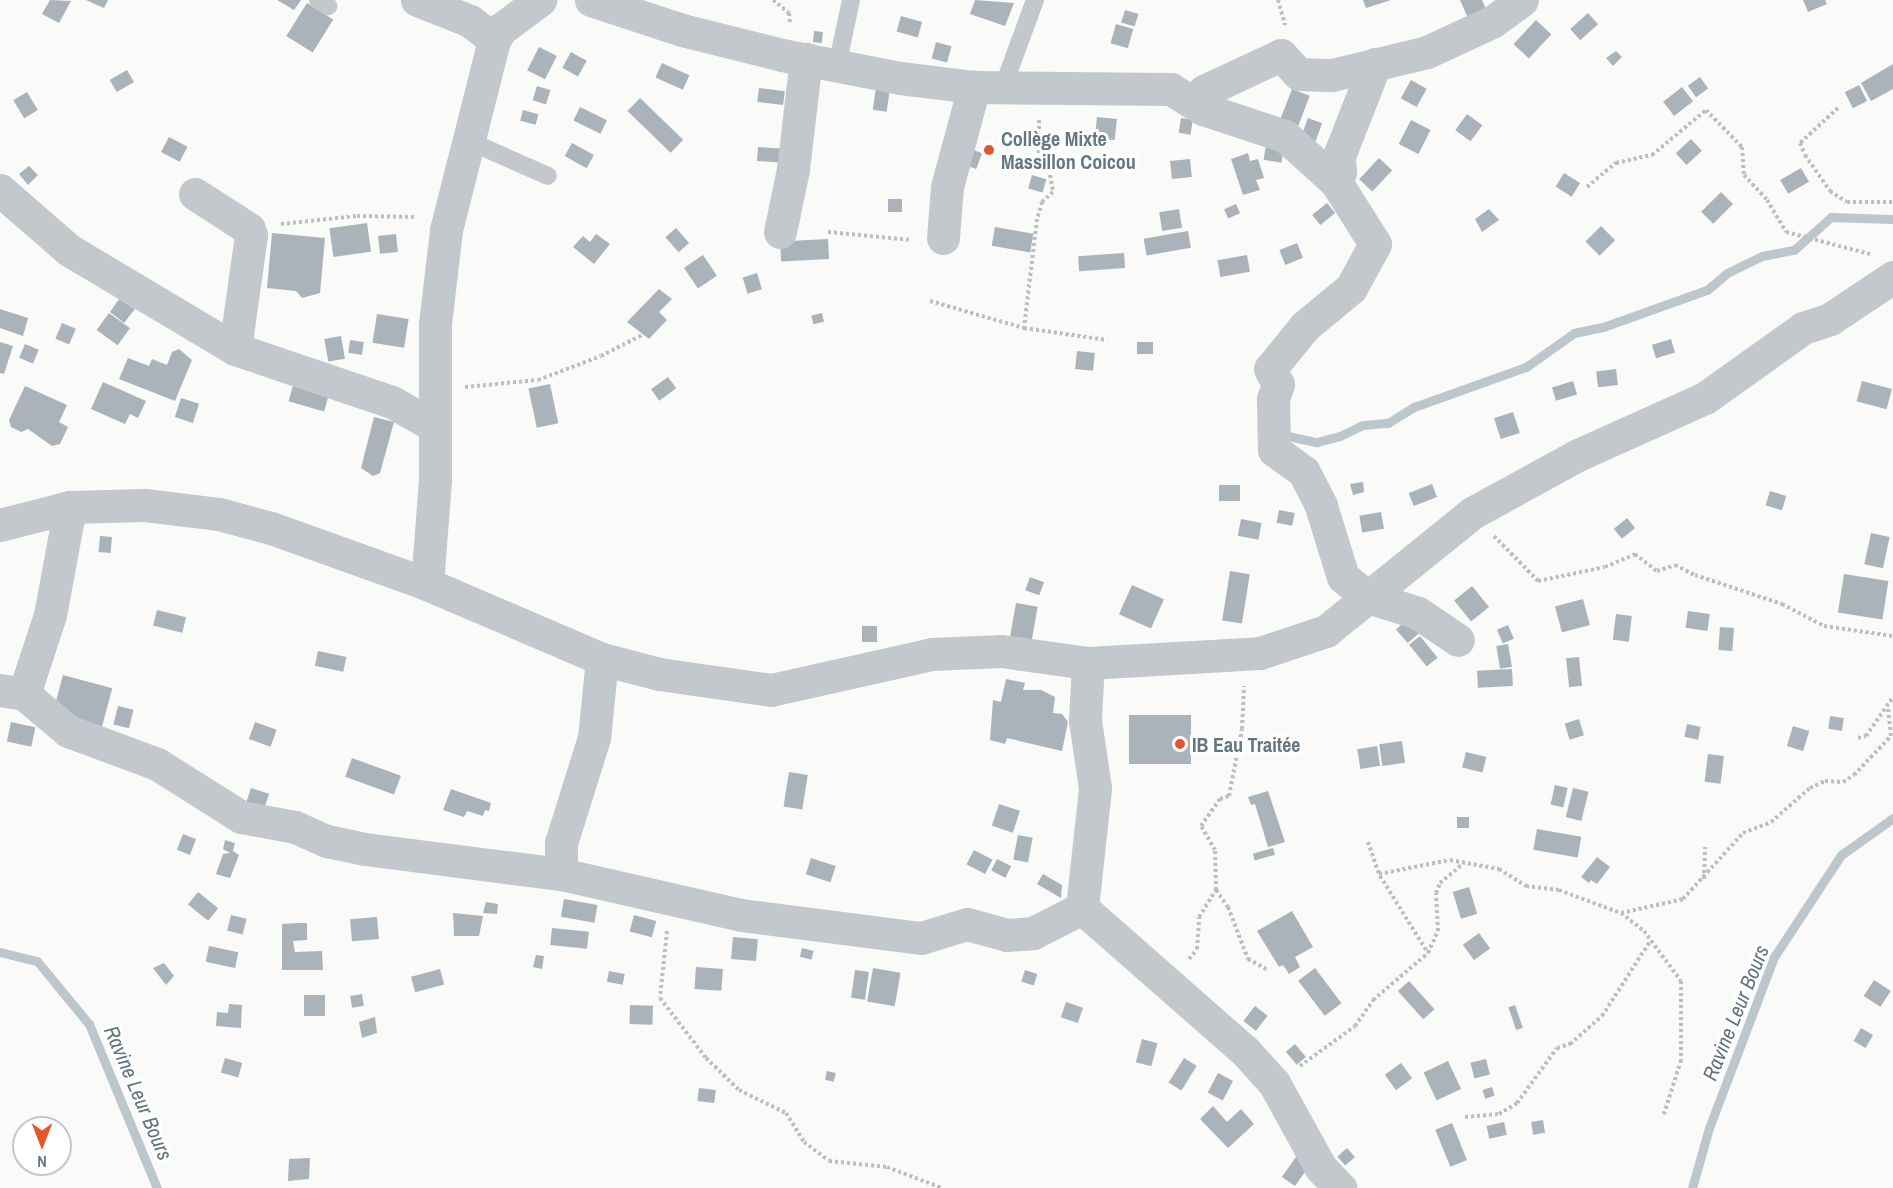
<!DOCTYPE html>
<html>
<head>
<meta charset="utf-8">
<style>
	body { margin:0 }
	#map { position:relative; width:1893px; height:1188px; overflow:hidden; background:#fafaf8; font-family:"Archivo Narrow",sans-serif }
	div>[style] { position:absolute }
	.stream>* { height:9px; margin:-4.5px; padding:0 4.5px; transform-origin:4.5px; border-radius:4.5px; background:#bbc7cb }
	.building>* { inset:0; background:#aab3b9; transform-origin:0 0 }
	.path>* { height:4px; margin-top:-2px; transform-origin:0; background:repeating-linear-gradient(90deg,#bbbfc2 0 3px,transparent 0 6px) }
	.lane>* { height:18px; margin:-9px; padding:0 9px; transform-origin:9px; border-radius:9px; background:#c3c8cc }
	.street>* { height:33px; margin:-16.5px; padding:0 16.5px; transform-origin:16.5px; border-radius:16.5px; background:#c3c8cc }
	.dots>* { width:16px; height:16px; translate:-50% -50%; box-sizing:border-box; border:3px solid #fff; border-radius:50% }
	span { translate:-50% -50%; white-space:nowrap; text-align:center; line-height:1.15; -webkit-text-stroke:6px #fff; paint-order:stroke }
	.poi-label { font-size:20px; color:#657683; font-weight:700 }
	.left { translate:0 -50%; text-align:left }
	.water-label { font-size:21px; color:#60757c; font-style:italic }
	.north { position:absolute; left:12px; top:1116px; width:60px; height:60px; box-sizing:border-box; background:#fff; border:2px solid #c1c8cd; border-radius:50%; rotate:180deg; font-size:16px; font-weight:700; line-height:24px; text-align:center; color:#657683 }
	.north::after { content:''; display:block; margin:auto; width:21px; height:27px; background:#e4572e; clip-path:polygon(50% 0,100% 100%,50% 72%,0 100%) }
</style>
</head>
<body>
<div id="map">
	<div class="stream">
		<i style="left:1283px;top:435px;width:35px;rotate:12deg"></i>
		<i style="left:1317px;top:442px;width:24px;rotate:-15deg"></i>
		<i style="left:1340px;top:436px;width:25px;rotate:-26deg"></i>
		<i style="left:1363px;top:425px;width:25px;rotate:-5deg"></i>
		<i style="left:1388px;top:423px;width:31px;rotate:-32deg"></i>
		<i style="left:1414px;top:407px;width:119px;rotate:-19.7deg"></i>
		<i style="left:1526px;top:367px;width:59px;rotate:-35.3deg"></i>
		<i style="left:1574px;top:333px;width:30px;rotate:-12deg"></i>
		<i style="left:1603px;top:327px;width:110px;rotate:-19.6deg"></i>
		<i style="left:1707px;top:290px;width:26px;rotate:-40deg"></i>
		<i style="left:1727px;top:273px;width:39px;rotate:-26deg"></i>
		<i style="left:1762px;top:256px;width:33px;rotate:-11deg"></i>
		<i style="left:1794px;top:250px;width:50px;rotate:-41.7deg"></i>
		<i style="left:1831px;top:217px;width:62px;rotate:1.8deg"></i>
		<i style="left:0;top:952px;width:38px;rotate:14deg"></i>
		<i style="left:37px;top:961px;width:82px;rotate:50.5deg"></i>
		<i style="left:89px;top:1024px;width:178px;rotate:67.5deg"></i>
		<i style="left:1692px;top:1188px;width:62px;rotate:-74.2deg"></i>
		<i style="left:1709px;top:1128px;width:183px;rotate:-69.2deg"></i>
		<i style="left:1774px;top:957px;width:122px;rotate:-56.7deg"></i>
		<i style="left:1841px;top:855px;width:64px;rotate:-35.4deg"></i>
	</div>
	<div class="building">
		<i style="clip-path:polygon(50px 0,71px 1px,59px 23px,42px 14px)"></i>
		<i style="clip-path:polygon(86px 0,108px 0,104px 8px)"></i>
		<i style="clip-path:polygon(277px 0,301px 0,294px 10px)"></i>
		<i style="clip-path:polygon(975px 0,1014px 3px,1005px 26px,970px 14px)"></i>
		<i style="clip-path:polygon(1363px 0,1391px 0,1366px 8px)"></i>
		<i style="clip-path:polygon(1460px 0,1482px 0,1486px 9px,1467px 16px)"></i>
		<i style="clip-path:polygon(1803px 0,1825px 0,1827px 4px,1808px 12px)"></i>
		<i style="left:307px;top:3px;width:31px;height:39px;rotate:32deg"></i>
		<i style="left:1125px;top:10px;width:14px;height:13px;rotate:17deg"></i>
		<i style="left:1588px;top:13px;width:15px;height:24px;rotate:48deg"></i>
		<i style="left:901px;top:16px;width:22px;height:16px;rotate:16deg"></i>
		<i style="left:1536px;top:20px;width:21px;height:33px;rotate:43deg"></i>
		<i style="left:1116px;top:24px;width:18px;height:20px;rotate:16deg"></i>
		<i style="left:814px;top:31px;width:9px;height:11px;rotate:6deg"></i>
		<i style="left:936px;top:42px;width:16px;height:17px;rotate:15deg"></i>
		<i style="left:539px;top:47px;width:20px;height:26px;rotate:27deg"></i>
		<i style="clip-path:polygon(1616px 51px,1622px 57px,1613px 66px,1606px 58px)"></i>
		<i style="left:571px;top:52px;width:18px;height:18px;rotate:29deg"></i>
		<i style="left:662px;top:63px;width:30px;height:16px;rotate:24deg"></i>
		<i style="clip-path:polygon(1893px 64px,1893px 89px,1871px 101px,1861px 83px)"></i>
		<i style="left:127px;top:70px;width:14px;height:20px;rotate:60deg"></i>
		<i style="left:1700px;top:77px;width:14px;height:15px;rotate:54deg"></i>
		<i style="left:1411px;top:80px;width:18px;height:21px;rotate:29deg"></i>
		<i style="left:1859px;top:85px;width:18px;height:16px;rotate:63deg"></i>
		<i style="left:537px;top:86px;width:14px;height:15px;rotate:17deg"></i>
		<i style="left:876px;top:87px;width:14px;height:23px;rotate:8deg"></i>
		<i style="left:1682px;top:87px;width:18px;height:24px;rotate:52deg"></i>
		<i style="left:759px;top:88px;width:26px;height:14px;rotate:7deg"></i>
		<i style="left:1292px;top:89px;width:19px;height:40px;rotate:21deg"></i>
		<i style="left:27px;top:92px;width:21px;height:16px;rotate:59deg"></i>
		<i style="left:640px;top:98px;width:60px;height:18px;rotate:44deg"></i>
		<i style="left:580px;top:107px;width:30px;height:15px;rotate:26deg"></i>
		<i style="left:523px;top:110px;width:16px;height:11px;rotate:15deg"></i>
		<i style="left:1467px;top:114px;width:19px;height:20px;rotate:36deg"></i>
		<i style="left:1097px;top:117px;width:20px;height:21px;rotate:6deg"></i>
		<i style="left:1181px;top:118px;width:12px;height:15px;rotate:9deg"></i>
		<i style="left:1308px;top:118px;width:15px;height:20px;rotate:20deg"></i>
		<i style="left:1411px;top:120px;width:22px;height:27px;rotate:27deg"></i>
		<i style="left:169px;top:137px;width:21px;height:17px;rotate:28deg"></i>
		<i style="left:1691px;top:139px;width:16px;height:21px;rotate:47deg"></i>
		<i style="left:572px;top:143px;width:25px;height:15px;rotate:29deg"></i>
		<i style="left:1266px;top:145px;width:18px;height:15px;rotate:9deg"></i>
		<i style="left:758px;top:147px;width:26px;height:14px;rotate:4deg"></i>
		<i style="left:968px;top:148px;width:15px;height:17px;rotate:20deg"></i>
		<i style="clip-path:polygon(1248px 153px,1250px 161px,1258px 159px,1264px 178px,1256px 180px,1260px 190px,1243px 195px,1231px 159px)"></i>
		<i style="left:1379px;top:158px;width:18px;height:29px;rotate:43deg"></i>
		<i style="left:1190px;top:159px;width:18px;height:20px;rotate:84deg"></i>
		<i style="clip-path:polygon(29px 166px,38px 175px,28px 185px,19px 174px)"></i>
		<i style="left:1801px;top:168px;width:16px;height:24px;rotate:60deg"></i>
		<i style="left:1564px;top:173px;width:19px;height:16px;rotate:32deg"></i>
		<i style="left:1032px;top:175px;width:15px;height:14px;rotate:16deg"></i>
		<i style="left:1721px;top:192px;width:17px;height:28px;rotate:45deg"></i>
		<i style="left:888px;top:199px;width:14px;height:13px"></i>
		<i style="left:1327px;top:203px;width:13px;height:19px;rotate:51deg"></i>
		<i style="left:1236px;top:204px;width:10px;height:13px;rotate:66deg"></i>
		<i style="left:1179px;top:209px;width:19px;height:20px;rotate:81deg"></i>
		<i style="clip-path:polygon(1489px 209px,1499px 220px,1482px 232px,1475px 219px)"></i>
		<i style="left:367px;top:223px;width:29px;height:38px;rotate:82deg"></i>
		<i style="left:1601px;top:226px;width:20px;height:22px;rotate:45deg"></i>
		<i style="left:995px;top:227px;width:39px;height:19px;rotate:10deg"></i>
		<i style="left:676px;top:228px;width:20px;height:14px;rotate:49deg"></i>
		<i style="left:1188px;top:231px;width:17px;height:45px;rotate:80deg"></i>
		<i style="clip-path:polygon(272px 233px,325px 238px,320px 293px,302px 298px,296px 291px,267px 288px)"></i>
		<i style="left:396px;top:234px;width:18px;height:18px;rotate:84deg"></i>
		<i style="clip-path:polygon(596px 234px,610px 244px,594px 264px,573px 247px,583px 236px,590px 242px)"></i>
		<i style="left:828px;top:239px;width:20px;height:48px;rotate:87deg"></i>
		<i style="left:1297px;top:243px;width:16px;height:19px;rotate:68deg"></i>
		<i style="left:1124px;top:253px;width:15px;height:46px;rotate:86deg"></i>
		<i style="left:703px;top:255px;width:25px;height:23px;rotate:56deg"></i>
		<i style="left:1247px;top:255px;width:17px;height:30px;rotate:80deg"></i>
		<i style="left:757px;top:273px;width:17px;height:15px;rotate:73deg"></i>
		<i style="clip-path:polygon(659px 289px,672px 299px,659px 312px,667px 320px,649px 339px,627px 322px)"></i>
		<i style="clip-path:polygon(119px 299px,135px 309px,124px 323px,110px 312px)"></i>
		<i style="clip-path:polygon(0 309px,28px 318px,23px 336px,0 328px)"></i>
		<i style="left:109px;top:313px;width:26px;height:21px;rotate:36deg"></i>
		<i style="left:822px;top:313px;width:9px;height:11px;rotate:77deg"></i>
		<i style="left:377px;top:314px;width:32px;height:29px;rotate:9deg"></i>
		<i style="left:62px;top:323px;width:15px;height:17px;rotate:23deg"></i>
		<i style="left:341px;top:336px;width:23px;height:17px;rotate:80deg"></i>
		<i style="left:1671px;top:339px;width:14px;height:20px;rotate:73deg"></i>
		<i style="left:350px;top:340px;width:14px;height:13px;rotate:8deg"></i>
		<i style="clip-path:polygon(0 342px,13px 346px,4px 374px,0 373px)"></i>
		<i style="left:1137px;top:342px;width:16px;height:12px"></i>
		<i style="left:25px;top:344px;width:15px;height:15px;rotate:23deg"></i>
		<i style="clip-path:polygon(179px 349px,192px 360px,175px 401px,119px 379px,128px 358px,149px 366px,152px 359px,167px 365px,172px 352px)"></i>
		<i style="left:1077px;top:351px;width:18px;height:18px;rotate:6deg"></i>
		<i style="left:1616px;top:369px;width:16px;height:20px;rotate:83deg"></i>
		<i style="left:668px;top:377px;width:14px;height:21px;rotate:54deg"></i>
		<i style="left:1573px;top:381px;width:14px;height:22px;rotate:73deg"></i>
		<i style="left:1862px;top:381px;width:31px;height:21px;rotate:15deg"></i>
		<i style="clip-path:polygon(103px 382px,146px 401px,138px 418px,130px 414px,125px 424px,91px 409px)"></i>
		<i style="left:294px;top:382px;width:37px;height:20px;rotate:16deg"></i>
		<i style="left:550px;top:384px;width:40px;height:22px;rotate:78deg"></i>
		<i style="clip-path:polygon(25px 386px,67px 405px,59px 422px,68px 427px,60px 444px,52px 446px,28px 429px,21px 432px,11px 427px,9px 420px)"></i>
		<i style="left:181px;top:398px;width:19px;height:20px;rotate:18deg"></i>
		<i style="left:1513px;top:412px;width:22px;height:20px;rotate:72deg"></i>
		<i style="clip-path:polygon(374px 417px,394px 422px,380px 473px,373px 476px,361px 468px)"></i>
		<i style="clip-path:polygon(1363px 482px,1364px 492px,1353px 495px,1350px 484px)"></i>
		<i style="left:1432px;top:484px;width:14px;height:25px;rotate:69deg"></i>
		<i style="left:1219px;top:485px;width:21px;height:16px"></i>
		<i style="left:1770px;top:491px;width:17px;height:15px;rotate:17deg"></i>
		<i style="left:1279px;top:510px;width:16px;height:13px;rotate:11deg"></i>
		<i style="left:1381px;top:512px;width:17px;height:22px;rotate:80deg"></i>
		<i style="left:1627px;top:518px;width:13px;height:17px;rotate:51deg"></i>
		<i style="left:1241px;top:519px;width:21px;height:17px;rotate:11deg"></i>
		<i style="left:1871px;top:533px;width:19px;height:32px;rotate:12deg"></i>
		<i style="left:100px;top:536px;width:12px;height:16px;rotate:5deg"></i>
		<i style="left:1230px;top:571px;width:20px;height:50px;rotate:9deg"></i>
		<i style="left:1844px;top:574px;width:45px;height:39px;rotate:9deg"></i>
		<i style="left:1030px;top:577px;width:15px;height:14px;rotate:20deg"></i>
		<i style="left:1132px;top:585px;width:35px;height:32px;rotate:24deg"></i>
		<i style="left:1472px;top:586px;width:27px;height:23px;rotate:51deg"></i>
		<i style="left:1583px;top:599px;width:27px;height:29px;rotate:75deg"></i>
		<i style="left:1016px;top:603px;width:22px;height:43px;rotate:10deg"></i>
		<i style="left:157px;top:610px;width:30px;height:16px;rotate:14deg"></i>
		<i style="left:1688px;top:611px;width:22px;height:17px;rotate:8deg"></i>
		<i style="left:1616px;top:614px;width:16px;height:26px;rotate:7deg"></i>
		<i style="left:1408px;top:619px;width:18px;height:16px;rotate:49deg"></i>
		<i style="left:1508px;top:625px;width:15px;height:12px;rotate:67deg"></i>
		<i style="left:862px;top:626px;width:15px;height:16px"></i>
		<i style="left:1720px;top:627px;width:14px;height:23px;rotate:4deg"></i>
		<i style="left:1420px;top:636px;width:28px;height:14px;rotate:51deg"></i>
		<i style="left:1508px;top:644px;width:23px;height:12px;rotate:80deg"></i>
		<i style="left:318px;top:651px;width:29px;height:15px;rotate:12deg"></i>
		<i style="left:1579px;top:657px;width:29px;height:13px;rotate:84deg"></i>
		<i style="left:1512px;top:669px;width:17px;height:35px;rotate:87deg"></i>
		<i style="left:63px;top:675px;width:51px;height:41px;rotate:15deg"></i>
		<i style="clip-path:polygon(1006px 679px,1025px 683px,1023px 690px,1041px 690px,1055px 697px,1053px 713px,1062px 714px,1068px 722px,1062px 751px,1007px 738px,1005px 744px,990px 740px,993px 700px,1001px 702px)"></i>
		<i style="left:118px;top:706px;width:16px;height:19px;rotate:14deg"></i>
		<i style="left:1191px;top:715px;width:49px;height:62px;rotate:90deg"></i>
		<i style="left:1830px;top:716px;width:14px;height:13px;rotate:8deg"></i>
		<i style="left:1579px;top:719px;width:17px;height:15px;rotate:73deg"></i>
		<i style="left:11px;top:722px;width:25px;height:20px;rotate:12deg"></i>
		<i style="left:255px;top:722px;width:23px;height:18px;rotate:20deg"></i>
		<i style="left:1687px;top:724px;width:14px;height:13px;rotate:12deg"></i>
		<i style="left:1793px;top:726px;width:17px;height:21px;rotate:17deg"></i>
		<i style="left:1402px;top:741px;width:22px;height:23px;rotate:82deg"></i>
		<i style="left:1377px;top:746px;width:20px;height:20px;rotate:81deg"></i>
		<i style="left:1466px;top:752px;width:21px;height:16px;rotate:14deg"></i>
		<i style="left:1708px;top:754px;width:16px;height:28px;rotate:7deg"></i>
		<i style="left:352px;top:758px;width:52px;height:20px;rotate:20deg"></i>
		<i style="left:789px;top:772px;width:19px;height:35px;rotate:9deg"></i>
		<i style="left:1555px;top:785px;width:13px;height:20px;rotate:13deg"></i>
		<i style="left:251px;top:788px;width:19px;height:18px;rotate:18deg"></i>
		<i style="left:1573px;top:788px;width:16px;height:30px;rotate:14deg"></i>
		<i style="clip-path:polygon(451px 789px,491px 803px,489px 811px,485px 810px,483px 816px,467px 811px,464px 817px,443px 810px)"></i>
		<i style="clip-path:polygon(1268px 791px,1285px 842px,1268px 847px,1255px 804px,1251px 805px,1248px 797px)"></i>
		<i style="left:999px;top:804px;width:22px;height:23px;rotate:18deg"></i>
		<i style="left:1457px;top:817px;width:12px;height:11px"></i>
		<i style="left:1537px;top:829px;width:45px;height:21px;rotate:10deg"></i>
		<i style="left:183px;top:834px;width:14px;height:17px;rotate:21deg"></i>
		<i style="left:1018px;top:835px;width:15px;height:25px;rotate:11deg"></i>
		<i style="clip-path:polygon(225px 840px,235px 843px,233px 851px,239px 855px,230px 878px,216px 874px,223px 854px,230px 853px,223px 849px)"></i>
		<i style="left:1273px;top:848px;width:7px;height:21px;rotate:74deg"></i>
		<i style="left:974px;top:850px;width:21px;height:16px;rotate:28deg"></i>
		<i style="clip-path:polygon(1597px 857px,1610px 867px,1597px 884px,1591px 880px,1589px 883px,1581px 877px)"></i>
		<i style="left:811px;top:858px;width:26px;height:17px;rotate:18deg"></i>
		<i style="left:997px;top:859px;width:16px;height:13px;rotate:27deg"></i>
		<i style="clip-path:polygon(1043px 874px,1062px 885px,1061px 898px,1037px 884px)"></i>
		<i style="left:1469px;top:887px;width:28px;height:17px;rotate:73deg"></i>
		<i style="left:198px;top:892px;width:26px;height:16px;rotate:39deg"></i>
		<i style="left:564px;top:899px;width:34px;height:18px;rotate:10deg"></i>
		<i style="clip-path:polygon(486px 902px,498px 904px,497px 914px,483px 913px)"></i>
		<i style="clip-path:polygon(1292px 911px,1313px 947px,1295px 957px,1300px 967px,1289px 974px,1283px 965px,1279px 967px,1257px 931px)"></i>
		<i style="clip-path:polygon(453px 913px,483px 916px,479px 936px,454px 936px)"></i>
		<i style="left:231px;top:915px;width:16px;height:16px;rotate:14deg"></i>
		<i style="left:634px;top:915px;width:23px;height:17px;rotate:15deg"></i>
		<i style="left:377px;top:917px;width:22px;height:27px;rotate:85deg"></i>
		<i style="clip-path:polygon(300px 923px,307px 923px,307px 940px,293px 941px,295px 952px,322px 951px,323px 970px,282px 970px,282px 924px)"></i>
		<i style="left:552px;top:928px;width:37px;height:17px;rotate:6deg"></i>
		<i style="left:1479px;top:933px;width:19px;height:20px;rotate:54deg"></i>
		<i style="left:733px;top:937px;width:25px;height:22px;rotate:5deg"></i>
		<i style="left:209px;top:946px;width:30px;height:16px;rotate:12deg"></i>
		<i style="left:802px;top:948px;width:12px;height:9px;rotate:14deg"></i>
		<i style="clip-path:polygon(536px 955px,544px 956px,542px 969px,533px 967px)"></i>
		<i style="clip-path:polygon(164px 963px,174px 976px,166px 985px,153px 968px)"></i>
		<i style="left:696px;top:967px;width:27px;height:22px;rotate:4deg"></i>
		<i style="left:873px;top:968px;width:28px;height:34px;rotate:10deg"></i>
		<i style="left:1315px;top:968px;width:44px;height:21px;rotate:53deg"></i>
		<i style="left:440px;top:969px;width:16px;height:30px;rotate:75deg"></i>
		<i style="left:855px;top:970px;width:14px;height:28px;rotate:8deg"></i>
		<i style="left:1025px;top:970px;width:13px;height:12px;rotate:18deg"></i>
		<i style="left:609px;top:971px;width:16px;height:11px;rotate:11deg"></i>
		<i style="left:1874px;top:980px;width:20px;height:19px;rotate:33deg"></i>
		<i style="left:1409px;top:981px;width:38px;height:15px;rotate:48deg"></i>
		<i style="left:362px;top:994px;width:12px;height:12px;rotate:81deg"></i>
		<i style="left:304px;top:995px;width:21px;height:21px"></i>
		<i style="left:1066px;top:1002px;width:18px;height:16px;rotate:19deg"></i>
		<i style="clip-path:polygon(229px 1004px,242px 1005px,241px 1028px,216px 1026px,217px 1012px,228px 1013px)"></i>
		<i style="left:630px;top:1005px;width:23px;height:19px;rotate:2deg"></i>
		<i style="left:1515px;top:1005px;width:24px;height:7px;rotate:71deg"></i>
		<i style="left:1255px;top:1006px;width:16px;height:19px;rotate:38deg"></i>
		<i style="clip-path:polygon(375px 1017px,377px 1033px,362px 1038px,359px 1022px)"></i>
		<i style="left:1861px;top:1028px;width:14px;height:15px;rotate:30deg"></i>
		<i style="left:1142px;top:1039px;width:16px;height:24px;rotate:15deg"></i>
		<i style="left:1295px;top:1044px;width:17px;height:12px;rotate:50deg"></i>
		<i style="left:225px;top:1058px;width:18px;height:15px;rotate:16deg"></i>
		<i style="left:1184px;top:1058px;width:15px;height:29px;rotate:32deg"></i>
		<i style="left:1486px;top:1059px;width:16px;height:16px;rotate:76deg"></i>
		<i style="left:1448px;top:1061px;width:31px;height:27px;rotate:65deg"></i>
		<i style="left:1401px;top:1063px;width:19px;height:20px;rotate:54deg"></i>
		<i style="left:827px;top:1071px;width:9px;height:9px;rotate:13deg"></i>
		<i style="left:1218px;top:1073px;width:17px;height:22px;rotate:28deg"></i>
		<i style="left:1492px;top:1087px;width:9px;height:10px;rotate:72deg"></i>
		<i style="left:699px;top:1088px;width:17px;height:13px;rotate:7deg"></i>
		<i style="clip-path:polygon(1213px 1106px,1227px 1122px,1241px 1109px,1254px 1124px,1228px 1148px,1200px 1119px)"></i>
		<i style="left:1543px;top:1120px;width:13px;height:12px;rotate:81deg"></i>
		<i style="left:1504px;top:1122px;width:13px;height:18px;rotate:77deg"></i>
		<i style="left:1452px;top:1123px;width:40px;height:18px;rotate:68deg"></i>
		<i style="left:1347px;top:1148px;width:12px;height:13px;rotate:48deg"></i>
		<i style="left:1298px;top:1154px;width:16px;height:28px;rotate:35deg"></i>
		<i style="clip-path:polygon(310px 1158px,309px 1179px,288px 1181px,289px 1159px)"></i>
	</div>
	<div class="path">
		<i style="left:773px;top:0;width:21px;rotate:39deg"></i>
		<i style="left:789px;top:13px;width:11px;rotate:85deg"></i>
		<i style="left:1278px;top:0;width:26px;rotate:74deg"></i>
		<i style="left:1838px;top:108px;width:52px;rotate:137.4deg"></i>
		<i style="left:1800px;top:143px;width:13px;rotate:67deg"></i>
		<i style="left:1805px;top:155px;width:44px;rotate:55.2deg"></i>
		<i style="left:1830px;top:191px;width:20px;rotate:33deg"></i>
		<i style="left:1847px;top:202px;width:46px"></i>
		<i style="left:1039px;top:120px;width:40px;rotate:90deg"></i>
		<i style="left:1039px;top:160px;width:13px;rotate:42deg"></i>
		<i style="left:1049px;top:169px;width:23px;rotate:80deg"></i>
		<i style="left:1053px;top:192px;width:15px;rotate:138deg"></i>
		<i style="left:1042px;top:202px;width:18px;rotate:106deg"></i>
		<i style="left:1037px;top:219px;width:110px;rotate:96.8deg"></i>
		<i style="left:1024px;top:328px;width:84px;rotate:8.2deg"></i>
		<i style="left:1587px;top:187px;width:38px;rotate:-40deg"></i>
		<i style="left:1616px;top:163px;width:37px;rotate:-13deg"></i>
		<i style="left:1652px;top:155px;width:70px;rotate:-39.8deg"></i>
		<i style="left:1706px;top:110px;width:52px;rotate:45.8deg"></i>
		<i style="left:1742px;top:147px;width:28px;rotate:86deg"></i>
		<i style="left:1744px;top:175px;width:34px;rotate:47deg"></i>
		<i style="left:1767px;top:200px;width:37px;rotate:59deg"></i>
		<i style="left:1786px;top:232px;width:87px;rotate:14.7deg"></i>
		<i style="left:281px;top:224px;width:76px;rotate:-6deg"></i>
		<i style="left:357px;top:216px;width:59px;rotate:1deg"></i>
		<i style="left:828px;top:232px;width:84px;rotate:5.4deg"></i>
		<i style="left:930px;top:301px;width:98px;rotate:16deg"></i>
		<i style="left:465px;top:387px;width:73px;rotate:-5.5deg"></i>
		<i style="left:538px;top:380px;width:67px;rotate:-20.9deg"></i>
		<i style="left:601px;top:356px;width:48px;rotate:-27.1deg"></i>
		<i style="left:1494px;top:536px;width:63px;rotate:45.6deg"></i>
		<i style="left:1538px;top:581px;width:68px;rotate:-11.8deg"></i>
		<i style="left:1605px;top:567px;width:33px;rotate:-23deg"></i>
		<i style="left:1635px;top:554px;width:28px;rotate:38deg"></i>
		<i style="left:1657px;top:571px;width:19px;rotate:-18deg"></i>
		<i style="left:1675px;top:565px;width:22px;rotate:27deg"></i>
		<i style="left:1695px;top:575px;width:92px;rotate:18.4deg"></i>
		<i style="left:1782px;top:604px;width:47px;rotate:27.6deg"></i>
		<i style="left:1824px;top:626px;width:70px;rotate:8.2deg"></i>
		<i style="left:1858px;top:738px;width:8px;rotate:-14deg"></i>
		<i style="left:1866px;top:736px;width:47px;rotate:-55.3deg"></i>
		<i style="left:1368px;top:842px;width:36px;rotate:71deg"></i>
		<i style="left:1380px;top:876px;width:91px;rotate:58.1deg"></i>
		<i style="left:1379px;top:874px;width:72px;rotate:-11.2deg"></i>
		<i style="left:1450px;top:860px;width:50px;rotate:10.4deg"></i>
		<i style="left:1499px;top:869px;width:32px;rotate:32deg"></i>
		<i style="left:1526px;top:886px;width:33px;rotate:7deg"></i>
		<i style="left:1559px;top:890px;width:66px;rotate:20.4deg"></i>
		<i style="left:1621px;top:913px;width:64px;rotate:-12.7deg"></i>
		<i style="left:1683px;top:899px;width:89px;rotate:-47.7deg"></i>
		<i style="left:1743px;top:833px;width:30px;rotate:-21deg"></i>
		<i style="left:1771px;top:822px;width:52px;rotate:-41.1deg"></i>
		<i style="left:1810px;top:788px;width:17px;rotate:-25deg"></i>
		<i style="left:1825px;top:781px;width:18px;rotate:3deg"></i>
		<i style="left:1843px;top:782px;width:13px;rotate:-32deg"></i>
		<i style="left:1854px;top:775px;width:54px;rotate:-46.5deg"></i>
		<i style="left:1891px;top:736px;width:30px;rotate:-96deg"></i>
		<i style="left:1704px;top:879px;width:32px;rotate:-88deg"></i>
		<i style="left:1216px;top:890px;width:21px;rotate:55deg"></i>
		<i style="left:1228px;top:907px;width:56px;rotate:69deg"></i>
		<i style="left:1248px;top:959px;width:21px;rotate:29deg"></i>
		<i style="left:1621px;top:913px;width:29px;rotate:38deg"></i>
		<i style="left:1644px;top:931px;width:62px;rotate:53.5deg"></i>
		<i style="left:1681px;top:981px;width:79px;rotate:90deg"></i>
		<i style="left:1681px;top:1060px;width:57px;rotate:107.5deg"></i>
		<i style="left:667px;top:931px;width:67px;rotate:96deg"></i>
		<i style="left:660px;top:998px;width:76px;rotate:52.5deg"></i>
		<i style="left:706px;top:1058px;width:46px;rotate:44.1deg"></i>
		<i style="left:739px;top:1090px;width:52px;rotate:26.1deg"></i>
		<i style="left:786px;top:1113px;width:34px;rotate:58deg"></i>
		<i style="left:804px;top:1142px;width:31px;rotate:37deg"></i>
		<i style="left:829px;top:1161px;width:58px;rotate:5.9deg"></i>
		<i style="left:887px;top:1167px;width:59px;rotate:20.9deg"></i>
		<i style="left:1189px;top:959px;width:13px;rotate:-51deg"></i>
		<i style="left:1197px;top:949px;width:32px;rotate:-86deg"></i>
		<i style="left:1199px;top:917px;width:32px;rotate:-58deg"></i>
		<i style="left:1216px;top:890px;width:40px;rotate:-91.4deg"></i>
		<i style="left:1215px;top:850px;width:28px;rotate:-120deg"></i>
		<i style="left:1201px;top:826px;width:33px;rotate:-55deg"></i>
		<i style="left:1220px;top:799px;width:9px;rotate:-18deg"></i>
		<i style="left:1229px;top:796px;width:68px;rotate:-79deg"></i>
		<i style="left:1242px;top:729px;width:43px;rotate:-87.3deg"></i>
		<i style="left:1300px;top:1066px;width:68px;rotate:-36deg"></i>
		<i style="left:1355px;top:1026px;width:32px;rotate:-55deg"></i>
		<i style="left:1373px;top:1000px;width:72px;rotate:-40.5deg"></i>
		<i style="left:1428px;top:953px;width:24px;rotate:-66deg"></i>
		<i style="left:1438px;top:931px;width:38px;rotate:-93deg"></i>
		<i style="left:1436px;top:893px;width:11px;rotate:-68deg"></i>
		<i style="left:1440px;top:883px;width:31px;rotate:-40deg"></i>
		<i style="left:1465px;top:1117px;width:34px;rotate:-5deg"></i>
		<i style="left:1499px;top:1114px;width:21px;rotate:-31deg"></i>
		<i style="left:1517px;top:1103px;width:68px;rotate:-54deg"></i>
		<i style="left:1557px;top:1048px;width:14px;rotate:-17deg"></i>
		<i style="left:1570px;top:1044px;width:43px;rotate:-41.2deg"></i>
		<i style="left:1602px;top:1016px;width:90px;rotate:-57.2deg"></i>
	</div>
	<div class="lane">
		<i style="left:318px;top:0;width:12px;rotate:31deg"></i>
		<i style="left:837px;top:66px;width:67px;rotate:-78deg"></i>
		<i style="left:1003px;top:87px;width:93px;rotate:-69.8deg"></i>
		<i style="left:469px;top:141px;width:86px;rotate:23.9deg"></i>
	</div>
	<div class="street">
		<i style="left:417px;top:0;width:57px;rotate:21.6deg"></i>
		<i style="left:470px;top:21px;width:31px;rotate:38deg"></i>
		<i style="left:591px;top:0;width:96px;rotate:18.2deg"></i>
		<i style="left:682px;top:30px;width:103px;rotate:14deg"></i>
		<i style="left:782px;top:55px;width:120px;rotate:11deg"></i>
		<i style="left:900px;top:78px;width:75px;rotate:6.9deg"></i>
		<i style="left:974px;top:87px;width:197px;rotate:0.6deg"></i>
		<i style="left:1171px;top:89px;width:38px;rotate:32deg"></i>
		<i style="left:1203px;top:109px;width:86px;rotate:18.2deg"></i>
		<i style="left:1285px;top:136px;width:69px;rotate:42deg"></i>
		<i style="left:1336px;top:182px;width:11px;rotate:-68deg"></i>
		<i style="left:1340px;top:172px;width:16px;rotate:-94deg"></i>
		<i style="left:1339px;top:156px;width:99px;rotate:-68.6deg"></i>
		<i style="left:1203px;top:109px;width:18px;rotate:-87deg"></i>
		<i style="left:1204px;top:91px;width:85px;rotate:-25.1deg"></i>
		<i style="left:1281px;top:55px;width:26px;rotate:47deg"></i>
		<i style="left:1299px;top:74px;width:33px;rotate:2deg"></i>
		<i style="left:1332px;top:75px;width:98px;rotate:-13.6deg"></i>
		<i style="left:1427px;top:52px;width:72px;rotate:-24.8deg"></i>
		<i style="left:1492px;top:22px;width:37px;rotate:-36deg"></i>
		<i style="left:1336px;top:182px;width:73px;rotate:57.8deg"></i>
		<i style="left:1375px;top:244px;width:50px;rotate:118.6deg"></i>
		<i style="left:1351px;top:288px;width:60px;rotate:140.4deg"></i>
		<i style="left:1305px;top:326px;width:55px;rotate:129.1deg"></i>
		<i style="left:1270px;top:369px;width:17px;rotate:62deg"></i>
		<i style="left:1278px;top:384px;width:16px;rotate:108deg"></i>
		<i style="left:1273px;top:399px;width:51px;rotate:88.9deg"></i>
		<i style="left:1274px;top:450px;width:37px;rotate:36deg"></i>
		<i style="left:1304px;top:472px;width:38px;rotate:63deg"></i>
		<i style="left:1321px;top:506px;width:74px;rotate:72.8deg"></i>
		<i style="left:1343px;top:577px;width:32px;rotate:39deg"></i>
		<i style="left:1368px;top:597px;width:52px;rotate:17.7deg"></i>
		<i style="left:1418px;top:613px;width:48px;rotate:34deg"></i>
		<i style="left:0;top:190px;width:91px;rotate:41deg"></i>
		<i style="left:69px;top:250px;width:193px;rotate:30.8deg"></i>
		<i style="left:235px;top:349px;width:166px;rotate:18.7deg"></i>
		<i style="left:392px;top:402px;width:48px;rotate:29.7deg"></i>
		<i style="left:195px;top:194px;width:64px;rotate:32.9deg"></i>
		<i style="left:249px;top:229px;width:6px;rotate:72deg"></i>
		<i style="left:251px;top:235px;width:115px;rotate:98deg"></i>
		<i style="left:780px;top:232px;width:64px;rotate:-78.3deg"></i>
		<i style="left:793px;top:169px;width:111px;rotate:-83.3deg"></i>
		<i style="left:943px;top:238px;width:51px;rotate:-85.5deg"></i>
		<i style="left:947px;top:187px;width:104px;rotate:-74.9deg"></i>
		<i style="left:0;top:525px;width:72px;rotate:-14.4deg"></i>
		<i style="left:70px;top:507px;width:75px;rotate:-1.5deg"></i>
		<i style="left:145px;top:505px;width:75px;rotate:6.9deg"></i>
		<i style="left:219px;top:514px;width:54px;rotate:15.1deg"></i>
		<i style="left:271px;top:528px;width:166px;rotate:19.7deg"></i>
		<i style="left:427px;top:584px;width:190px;rotate:23.2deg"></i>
		<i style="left:602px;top:659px;width:59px;rotate:14.7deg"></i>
		<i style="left:659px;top:674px;width:113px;rotate:8.1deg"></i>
		<i style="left:771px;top:690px;width:165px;rotate:-12.6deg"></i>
		<i style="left:932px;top:654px;width:69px;rotate:-2.5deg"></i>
		<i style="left:1001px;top:651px;width:88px;rotate:7.9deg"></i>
		<i style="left:1088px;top:663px;width:172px;rotate:-3.3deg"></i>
		<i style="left:1260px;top:653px;width:70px;rotate:-18.4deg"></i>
		<i style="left:1326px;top:631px;width:188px;rotate:-38.9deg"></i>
		<i style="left:1472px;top:513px;width:121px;rotate:-28.7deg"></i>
		<i style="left:1578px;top:455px;width:139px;rotate:-24.2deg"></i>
		<i style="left:1705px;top:398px;width:120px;rotate:-35.5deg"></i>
		<i style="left:1803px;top:328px;width:28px;rotate:-18deg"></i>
		<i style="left:1830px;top:319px;width:76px;rotate:-33.7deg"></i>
		<i style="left:427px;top:584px;width:104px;rotate:-85.6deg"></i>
		<i style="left:435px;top:480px;width:156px;rotate:-90deg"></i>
		<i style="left:435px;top:324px;width:95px;rotate:-83.3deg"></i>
		<i style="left:446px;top:230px;width:196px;rotate:-75.8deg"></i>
		<i style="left:494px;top:40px;width:13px;rotate:-58deg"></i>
		<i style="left:501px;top:29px;width:49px;rotate:-36.6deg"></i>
		<i style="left:0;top:690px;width:24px;rotate:9deg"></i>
		<i style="left:24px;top:694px;width:57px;rotate:40.1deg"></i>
		<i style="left:68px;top:731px;width:95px;rotate:20.3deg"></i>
		<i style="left:157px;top:764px;width:99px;rotate:32.2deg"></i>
		<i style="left:241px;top:817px;width:55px;rotate:10.5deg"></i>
		<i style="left:295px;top:827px;width:35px;rotate:24deg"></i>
		<i style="left:327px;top:841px;width:39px;rotate:12deg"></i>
		<i style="left:365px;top:849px;width:198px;rotate:7.3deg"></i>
		<i style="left:561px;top:874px;width:185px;rotate:12.8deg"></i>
		<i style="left:741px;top:915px;width:181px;rotate:7.3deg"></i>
		<i style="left:921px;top:938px;width:48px;rotate:-16.9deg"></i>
		<i style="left:967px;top:924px;width:41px;rotate:15.4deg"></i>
		<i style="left:1007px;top:935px;width:26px;rotate:-4deg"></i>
		<i style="left:1033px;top:933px;width:55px;rotate:-27deg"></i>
		<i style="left:24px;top:694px;width:83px;rotate:-71.8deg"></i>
		<i style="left:50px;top:615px;width:110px;rotate:-79.5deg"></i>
		<i style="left:561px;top:874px;width:31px;rotate:-90deg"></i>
		<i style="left:561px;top:843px;width:110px;rotate:-72.6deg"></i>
		<i style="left:594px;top:738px;width:79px;rotate:-84.2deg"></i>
		<i style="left:1082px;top:908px;width:217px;rotate:41.3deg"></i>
		<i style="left:1245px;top:1051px;width:43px;rotate:47.8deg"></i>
		<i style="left:1274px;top:1083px;width:97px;rotate:61.1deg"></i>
		<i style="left:1321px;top:1168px;width:28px;rotate:46deg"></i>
		<i style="left:1082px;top:908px;width:121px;rotate:-83.8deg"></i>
		<i style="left:1095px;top:788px;width:69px;rotate:-98.4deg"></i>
		<i style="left:1085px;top:720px;width:57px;rotate:-87deg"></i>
	</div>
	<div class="dots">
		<i style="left:989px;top:150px;background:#e4572e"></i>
		<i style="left:1180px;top:744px;background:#e4572e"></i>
	</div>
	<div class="poi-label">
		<span class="left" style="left:1001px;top:150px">Collège Mixte<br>Massillon Coicou</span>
		<span class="left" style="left:1192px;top:744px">IB Eau Traitée</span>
	</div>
	<div class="water-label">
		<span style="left:1736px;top:1013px;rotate:-68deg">Ravine Leur Bours</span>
		<span style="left:138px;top:1093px;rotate:67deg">Ravine Leur Bours</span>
	</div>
	<div class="north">N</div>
</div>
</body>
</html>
